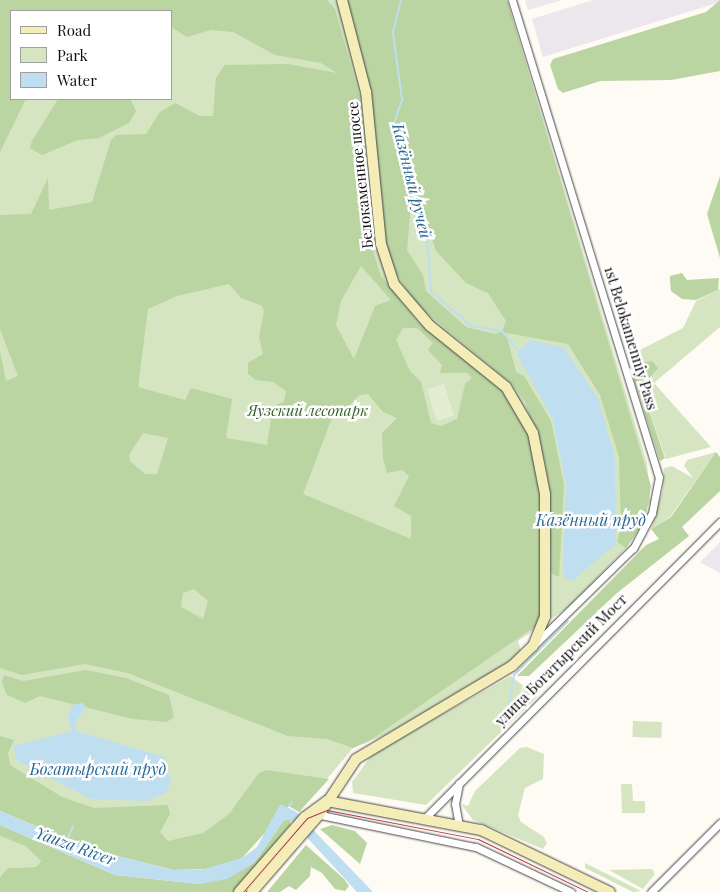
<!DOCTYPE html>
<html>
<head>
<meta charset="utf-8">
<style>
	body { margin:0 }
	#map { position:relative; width:720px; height:892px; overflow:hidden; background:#fefbf4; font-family:"Playfair Display",serif }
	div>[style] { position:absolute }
	.industrial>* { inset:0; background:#ece6ed }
	.green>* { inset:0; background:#d5e5c1; transform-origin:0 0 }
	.forest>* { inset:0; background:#bad4a2 }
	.pitch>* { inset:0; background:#e4edd2; transform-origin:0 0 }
	.water>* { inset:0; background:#bfdeef }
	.stream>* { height:2px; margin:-1px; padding:0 1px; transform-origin:1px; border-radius:1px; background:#bfdeef }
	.roads { filter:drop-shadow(0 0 1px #434343) drop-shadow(0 0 1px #434343) }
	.street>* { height:7px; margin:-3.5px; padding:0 3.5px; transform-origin:3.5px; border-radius:3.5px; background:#fff }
	.secondary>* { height:10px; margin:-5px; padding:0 5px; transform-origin:5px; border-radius:5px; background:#f5edb7 }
	.tram>* { height:1px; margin:-0.5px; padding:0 0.5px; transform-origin:0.5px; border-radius:0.5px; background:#af3842 }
	span { translate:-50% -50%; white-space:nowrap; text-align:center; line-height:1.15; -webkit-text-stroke:5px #fff; paint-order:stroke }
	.street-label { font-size:15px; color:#101010 }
	.park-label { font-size:15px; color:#356027; font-style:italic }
	.water-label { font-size:16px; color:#286793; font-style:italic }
	.legend { position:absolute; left:10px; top:10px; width:162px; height:90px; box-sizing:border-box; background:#fff; border:1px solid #9f9f9f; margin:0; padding:6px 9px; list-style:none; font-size:15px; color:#101010 }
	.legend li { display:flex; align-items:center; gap:10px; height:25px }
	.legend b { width:25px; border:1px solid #9f9f9f }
</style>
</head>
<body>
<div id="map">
	<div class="industrial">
		<i style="clip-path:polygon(525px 0,562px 0,528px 10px)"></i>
		<i style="clip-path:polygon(593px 0,720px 0,720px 2px,543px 57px,532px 19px)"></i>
		<i style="clip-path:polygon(720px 542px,720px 573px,700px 562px)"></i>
	</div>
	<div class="green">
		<i style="clip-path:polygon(evenodd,0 0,507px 0,647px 463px,650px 502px,626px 548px,570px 606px,518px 641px,521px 651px,510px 664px,385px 735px,353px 748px,299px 812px,289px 806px,242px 858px,0 811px,0 0,11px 11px,171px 11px,171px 99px,11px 99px,11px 11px)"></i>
		<i style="clip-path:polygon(720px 289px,720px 327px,654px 383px,711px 447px,666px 459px,641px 388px,652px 361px,637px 363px,636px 352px,683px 328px,696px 301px)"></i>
		<i style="clip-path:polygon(716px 452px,670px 517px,651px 529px,663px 490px,664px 468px,672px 466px,693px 478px,684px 466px,687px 460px)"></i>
		<i style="clip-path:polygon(511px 676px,537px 697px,426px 805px,353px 793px,352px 782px,373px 753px)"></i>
		<i style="left:633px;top:721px;width:29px;height:16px;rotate:2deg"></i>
		<i style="clip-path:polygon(527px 747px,544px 754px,543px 779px,525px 788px,518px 815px,521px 822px,544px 837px,547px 843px,543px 849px,473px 820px,461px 804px,468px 806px,475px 791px,520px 748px)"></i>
		<i style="clip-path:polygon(621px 784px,632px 784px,633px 801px,645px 801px,645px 813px,622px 813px)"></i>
		<i style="clip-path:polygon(0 836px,25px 846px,41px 861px,36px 867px,9px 868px,0 877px)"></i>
		<i style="clip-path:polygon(585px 863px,641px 891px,633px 892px,585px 868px)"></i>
		<i style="clip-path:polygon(652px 869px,655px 874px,643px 889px,609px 870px)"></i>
	</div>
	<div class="forest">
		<i style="clip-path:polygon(evenodd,0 0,327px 0,335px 9px,359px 94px,371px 245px,381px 276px,419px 323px,509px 394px,529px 432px,541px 495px,543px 621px,369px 741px,353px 748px,327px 739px,288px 736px,128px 673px,85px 664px,22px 675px,0 668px,0 351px,6px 381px,18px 376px,0 329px,0 215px,31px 214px,48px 178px,49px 210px,92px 202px,111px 140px,116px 135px,146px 134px,160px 112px,175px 103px,200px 116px,213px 116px,216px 78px,225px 65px,288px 64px,337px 73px,321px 63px,275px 55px,233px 32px,211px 30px,187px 37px,171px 27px,171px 11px,11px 11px,11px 99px,26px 99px,0 152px,0 0,361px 266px,391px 300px,375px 306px,354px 359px,336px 325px,341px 301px,361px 266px,0 0,229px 284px,241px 298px,262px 306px,264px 311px,259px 337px,263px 354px,248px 363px,248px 374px,256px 380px,273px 382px,286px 391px,284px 402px,273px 406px,267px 445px,226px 438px,232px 399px,191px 388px,185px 400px,138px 387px,148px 309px,177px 296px,229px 284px,0 0,403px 328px,417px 328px,433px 343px,428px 350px,442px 365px,440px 373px,467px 373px,472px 378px,465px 384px,457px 419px,441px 426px,431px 423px,421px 382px,410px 371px,396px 340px,403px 328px,0 0,368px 394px,383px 412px,397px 418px,382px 433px,383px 458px,387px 473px,402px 470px,409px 476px,394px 506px,411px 516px,411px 539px,303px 494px,335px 410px,347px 408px,359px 395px,368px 394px,0 0,143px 433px,168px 438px,157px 474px,145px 474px,130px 461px,129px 455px,143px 433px,0 0,194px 589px,208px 601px,203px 619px,181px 607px,183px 593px,194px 589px)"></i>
		<i style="clip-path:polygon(evenodd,347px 0,507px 0,651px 486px,645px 521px,626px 548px,617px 542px,621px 526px,619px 457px,600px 395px,568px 344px,506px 333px,516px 372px,524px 376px,551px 421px,564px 485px,559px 577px,551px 573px,550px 494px,545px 462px,525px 402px,511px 383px,416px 304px,395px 272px,386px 243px,371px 90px,347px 0,412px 193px,417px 195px,436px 251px,466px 283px,488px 293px,506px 321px,502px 331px,495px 334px,466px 327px,426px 291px,423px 275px,407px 250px,412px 193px)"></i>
		<i style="clip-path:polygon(720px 0,720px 71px,671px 80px,600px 81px,563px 93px,558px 89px,550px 65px,553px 59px,706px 12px)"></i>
		<i style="clip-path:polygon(58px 99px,130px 99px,136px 111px,129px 123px,99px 138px,78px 140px,42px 155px,30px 148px,32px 141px)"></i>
		<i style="clip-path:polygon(720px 176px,720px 258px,707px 214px)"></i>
		<i style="clip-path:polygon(682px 273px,687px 280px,719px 278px,718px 290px,696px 300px,682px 299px,671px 291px,670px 281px,670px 276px)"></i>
		<i style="clip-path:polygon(652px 361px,658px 368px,641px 388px,665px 458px,660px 461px,631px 370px,637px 363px)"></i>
		<i style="clip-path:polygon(716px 452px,720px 457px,720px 491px,682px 527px,689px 536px,617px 593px,529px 676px,517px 676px,646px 545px,659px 539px,651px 529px,671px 517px)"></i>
		<i style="clip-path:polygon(86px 670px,126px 678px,169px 695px,174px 717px,167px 722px,133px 719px,40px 696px,25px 703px,7px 695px,2px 682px,4px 675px,23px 681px)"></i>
		<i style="clip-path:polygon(0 736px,14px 740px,8px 753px,10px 765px,62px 797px,94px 808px,168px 805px,170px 814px,160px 832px,168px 841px,203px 833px,229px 814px,259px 773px,266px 770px,329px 779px,299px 812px,289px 806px,242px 858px,212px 869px,174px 870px,93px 850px,0 811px)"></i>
		<i style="clip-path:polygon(284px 820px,291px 820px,290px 825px,234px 892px,0 892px,0 877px,8px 868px,36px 867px,41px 861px,25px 846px,0 836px,0 825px,115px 875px,199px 884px,254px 863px)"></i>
		<i style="clip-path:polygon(332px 825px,355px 831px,367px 843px,360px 864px,320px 829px)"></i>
		<i style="clip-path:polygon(306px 845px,344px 879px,349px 886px,345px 891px,335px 889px,322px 873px,311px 867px,310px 876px,296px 890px,289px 886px,280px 892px,267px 892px)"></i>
	</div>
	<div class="pitch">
		<i style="left:444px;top:384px;width:33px;height:18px;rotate:72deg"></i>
	</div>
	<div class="water">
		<i style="clip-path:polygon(530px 340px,564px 348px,598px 399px,615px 457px,616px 544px,572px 581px,565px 578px,563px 566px,566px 485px,553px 420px,517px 354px)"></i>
		<i style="clip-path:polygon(83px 703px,86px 707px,75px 723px,76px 731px,164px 757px,171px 782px,166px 793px,146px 801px,91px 799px,16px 760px,14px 746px,72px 731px,68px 719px,72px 705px)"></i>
		<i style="clip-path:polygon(280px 804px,295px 811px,373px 892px,357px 892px,291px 820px,284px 820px,254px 863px,227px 879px,199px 884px,115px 875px,0 825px,0 811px,93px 850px,174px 870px,200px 870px,242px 858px,257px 847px)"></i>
	</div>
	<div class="stream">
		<i style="left:401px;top:0;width:34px;rotate:104deg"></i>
		<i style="left:393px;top:33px;width:68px;rotate:82.3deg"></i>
		<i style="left:402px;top:100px;width:24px;rotate:109deg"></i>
		<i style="left:394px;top:123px;width:129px;rotate:74.7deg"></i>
		<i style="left:428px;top:247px;width:44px;rotate:86.1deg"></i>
		<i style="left:431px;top:291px;width:53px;rotate:41.2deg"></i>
		<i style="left:471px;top:326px;width:31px;rotate:9deg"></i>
		<i style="left:502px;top:331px;width:28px;rotate:49deg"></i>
		<i style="left:509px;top:704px;width:29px;rotate:-80deg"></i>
		<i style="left:514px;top:675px;width:76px;rotate:-45deg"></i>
		<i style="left:289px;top:806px;width:5px;rotate:-53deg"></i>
		<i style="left:67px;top:840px;width:15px;rotate:-67deg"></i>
	</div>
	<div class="roads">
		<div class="street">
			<i style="left:512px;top:0;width:499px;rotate:72.9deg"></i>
			<i style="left:659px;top:477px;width:37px;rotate:101deg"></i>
			<i style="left:652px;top:513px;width:40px;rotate:118deg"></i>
			<i style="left:633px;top:548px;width:136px;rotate:135.6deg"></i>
			<i style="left:316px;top:814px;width:163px;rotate:11.7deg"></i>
			<i style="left:476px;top:847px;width:105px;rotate:25.3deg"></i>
			<i style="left:423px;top:820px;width:421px;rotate:-45.1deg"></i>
			<i style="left:459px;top:826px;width:22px;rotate:-100deg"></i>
			<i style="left:455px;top:804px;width:21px;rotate:-79deg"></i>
			<i style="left:651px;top:892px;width:98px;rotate:-45deg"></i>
		</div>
		<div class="secondary">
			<i style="left:327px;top:801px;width:157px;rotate:10.7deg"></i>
			<i style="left:481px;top:830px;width:143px;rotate:25.7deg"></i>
			<i style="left:239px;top:892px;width:100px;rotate:-48.7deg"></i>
			<i style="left:305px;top:817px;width:27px;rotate:-36deg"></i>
			<i style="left:252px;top:892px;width:102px;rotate:-49deg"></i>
			<i style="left:319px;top:815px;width:67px;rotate:-56.5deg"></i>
			<i style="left:356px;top:759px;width:182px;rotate:-30.8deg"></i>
			<i style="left:512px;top:666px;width:29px;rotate:-44deg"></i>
			<i style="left:533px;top:646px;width:31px;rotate:-68deg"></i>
			<i style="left:545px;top:617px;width:123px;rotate:-90deg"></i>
			<i style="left:545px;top:494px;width:62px;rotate:-101.1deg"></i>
			<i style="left:533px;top:433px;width:53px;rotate:-120.4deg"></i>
			<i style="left:506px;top:387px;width:97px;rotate:-141.2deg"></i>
			<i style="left:430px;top:326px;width:55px;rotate:-130.6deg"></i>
			<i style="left:394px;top:284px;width:42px;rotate:-108deg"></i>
			<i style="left:381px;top:244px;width:153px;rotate:-95.6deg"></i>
			<i style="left:366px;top:92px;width:95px;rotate:-104.6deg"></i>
		</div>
	</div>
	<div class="tram">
		<i style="left:243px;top:892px;width:98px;rotate:-49.1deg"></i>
		<i style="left:307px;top:818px;width:22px;rotate:-22deg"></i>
		<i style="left:327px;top:810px;width:154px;rotate:10.9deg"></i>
		<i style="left:478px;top:839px;width:122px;rotate:25.7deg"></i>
	</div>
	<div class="street-label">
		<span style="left:360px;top:175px;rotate:-96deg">Белокаменное шоссе</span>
		<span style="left:631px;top:338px;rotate:73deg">1st Belokamenniy Pass</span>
		<span style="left:561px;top:660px;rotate:-45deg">улица Богатырский Мост</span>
	</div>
	<div class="park-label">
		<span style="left:308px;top:411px">Яузский лесопарк</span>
	</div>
	<div class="water-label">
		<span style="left:412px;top:181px;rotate:76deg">Казённый ручей</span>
		<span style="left:591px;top:520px">Казённый пруд</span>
		<span style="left:98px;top:769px">Богатырский пруд</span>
		<span style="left:75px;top:846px;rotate:20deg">Yauza River</span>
	</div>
	<ul class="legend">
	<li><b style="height:6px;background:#f5edb7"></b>Road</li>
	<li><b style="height:14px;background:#d5e5c1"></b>Park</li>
	<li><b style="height:14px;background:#bfdeef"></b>Water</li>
	</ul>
</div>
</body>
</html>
